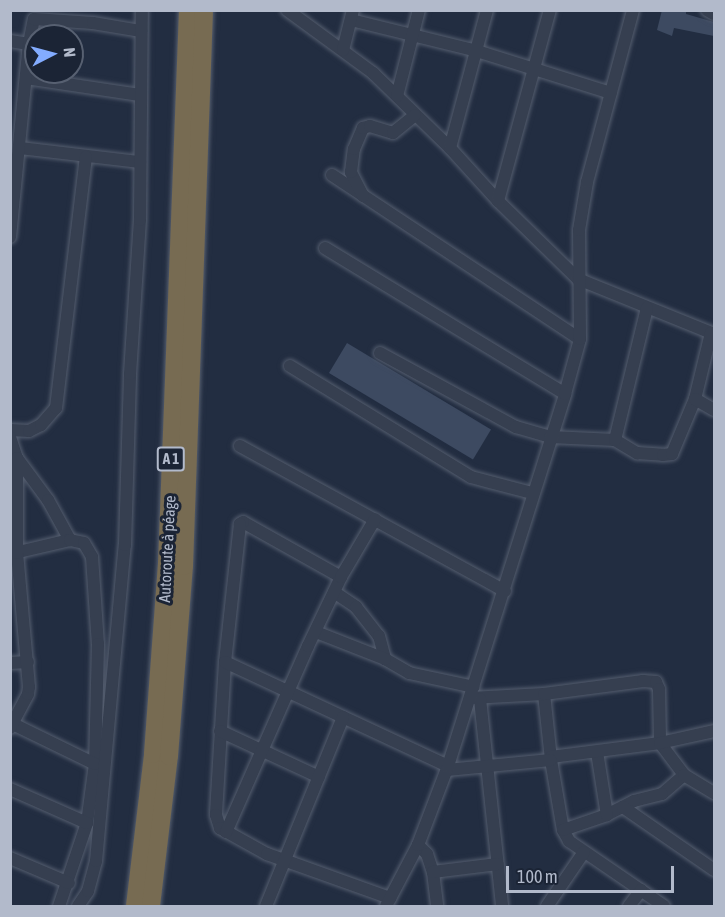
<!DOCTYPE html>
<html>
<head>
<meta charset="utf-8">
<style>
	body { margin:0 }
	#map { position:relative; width:725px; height:917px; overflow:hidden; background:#222d41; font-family:"Asap Condensed",sans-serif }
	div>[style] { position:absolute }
	.building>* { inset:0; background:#3d4a61; transform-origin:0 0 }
	.roads { filter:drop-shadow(0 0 2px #545d6e) drop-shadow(0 0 2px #545d6e) }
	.minor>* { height:12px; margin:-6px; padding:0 6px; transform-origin:6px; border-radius:6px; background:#363f50 }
	.highway>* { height:18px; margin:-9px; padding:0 9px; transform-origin:9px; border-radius:9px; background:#776b52 }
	span { translate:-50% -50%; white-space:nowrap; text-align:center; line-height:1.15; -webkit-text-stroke:6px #1b2435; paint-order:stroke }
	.shield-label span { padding:2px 4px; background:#1b2435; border:2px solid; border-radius:4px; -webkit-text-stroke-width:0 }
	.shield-label { font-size:15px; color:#b2bacb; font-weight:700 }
	.street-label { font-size:16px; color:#b2bacb }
	.frame { position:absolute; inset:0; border:12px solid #b2bacb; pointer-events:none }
	.north { position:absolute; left:24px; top:24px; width:60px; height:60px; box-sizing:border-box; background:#1b2435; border:2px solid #576071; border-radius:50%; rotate:84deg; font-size:16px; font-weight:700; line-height:24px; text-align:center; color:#b2bacb }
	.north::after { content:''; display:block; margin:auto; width:21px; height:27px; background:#83acff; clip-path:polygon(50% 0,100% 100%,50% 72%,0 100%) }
	.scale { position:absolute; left:506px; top:866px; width:168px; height:27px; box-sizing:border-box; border:3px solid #b2bacb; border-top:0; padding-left:8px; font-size:18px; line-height:21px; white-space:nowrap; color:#b2bacb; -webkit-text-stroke:4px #1b2435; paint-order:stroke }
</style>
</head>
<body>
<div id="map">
	<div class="building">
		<i style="clip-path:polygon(662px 10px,686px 10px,686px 14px,714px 22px,714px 36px,674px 28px,672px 36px,657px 30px)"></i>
		<i style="left:347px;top:343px;width:168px;height:35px;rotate:31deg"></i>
	</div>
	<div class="roads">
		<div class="minor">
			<i style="left:287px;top:10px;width:107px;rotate:36.2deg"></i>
			<i style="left:373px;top:73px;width:107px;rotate:44.2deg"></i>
			<i style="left:450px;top:148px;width:72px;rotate:47.8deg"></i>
			<i style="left:498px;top:201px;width:112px;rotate:44.3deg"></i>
			<i style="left:578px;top:279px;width:147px;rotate:22deg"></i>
			<i style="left:707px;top:10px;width:8px;rotate:30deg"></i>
			<i style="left:351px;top:20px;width:130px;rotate:13.8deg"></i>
			<i style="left:477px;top:51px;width:140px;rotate:17.4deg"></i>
			<i style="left:10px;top:41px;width:19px;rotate:9deg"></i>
			<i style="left:343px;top:50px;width:41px;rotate:-76deg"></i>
			<i style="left:26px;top:78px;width:115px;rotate:8.5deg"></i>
			<i style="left:397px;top:96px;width:89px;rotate:-75.7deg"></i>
			<i style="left:20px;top:148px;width:121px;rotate:6.7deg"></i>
			<i style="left:450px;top:148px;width:143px;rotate:-75deg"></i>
			<i style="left:332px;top:175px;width:297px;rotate:33.5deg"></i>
			<i style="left:363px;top:196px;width:27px;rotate:-117deg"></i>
			<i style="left:351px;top:172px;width:23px;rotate:-83deg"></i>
			<i style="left:354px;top:149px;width:23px;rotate:-67deg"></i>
			<i style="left:363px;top:128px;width:7px;rotate:-16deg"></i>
			<i style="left:370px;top:126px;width:24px;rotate:17deg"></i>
			<i style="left:393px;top:133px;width:28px;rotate:-39deg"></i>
			<i style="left:498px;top:201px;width:198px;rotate:-74.8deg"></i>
			<i style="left:10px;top:237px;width:194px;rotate:-84.4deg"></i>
			<i style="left:29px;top:44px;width:25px;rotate:-79deg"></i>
			<i style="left:34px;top:19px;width:59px;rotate:3.9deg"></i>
			<i style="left:93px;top:23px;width:49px;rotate:9.5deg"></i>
			<i style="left:325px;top:248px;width:281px;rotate:31.3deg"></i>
			<i style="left:380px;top:353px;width:155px;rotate:28.6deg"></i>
			<i style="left:516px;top:427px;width:35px;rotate:16deg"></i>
			<i style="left:550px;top:437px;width:65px;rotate:2.6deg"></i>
			<i style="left:615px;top:440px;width:26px;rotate:31deg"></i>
			<i style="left:637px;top:453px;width:26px;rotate:4deg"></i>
			<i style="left:663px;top:455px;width:9px;rotate:-6deg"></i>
			<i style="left:672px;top:454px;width:60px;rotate:-67.3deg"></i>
			<i style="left:695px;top:399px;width:68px;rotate:-76.4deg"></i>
			<i style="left:290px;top:366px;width:212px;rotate:31.5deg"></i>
			<i style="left:471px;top:477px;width:63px;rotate:14.7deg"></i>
			<i style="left:695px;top:399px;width:22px;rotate:30deg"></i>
			<i style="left:10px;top:430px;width:19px;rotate:3deg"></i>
			<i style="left:29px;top:431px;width:13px;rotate:-27deg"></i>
			<i style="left:41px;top:425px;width:23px;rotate:-49deg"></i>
			<i style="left:56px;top:408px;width:253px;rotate:-83.2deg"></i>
			<i style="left:10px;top:437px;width:22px;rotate:72deg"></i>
			<i style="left:17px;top:458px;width:52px;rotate:53.6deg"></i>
			<i style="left:48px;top:500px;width:46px;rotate:61.2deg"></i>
			<i style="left:615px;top:440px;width:136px;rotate:-76.4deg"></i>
			<i style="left:240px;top:446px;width:302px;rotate:28.7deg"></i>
			<i style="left:10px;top:554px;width:62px;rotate:-13.1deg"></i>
			<i style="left:70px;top:540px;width:14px;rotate:12deg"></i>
			<i style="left:84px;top:543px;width:16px;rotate:60deg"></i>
			<i style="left:92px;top:557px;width:87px;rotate:86.1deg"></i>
			<i style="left:98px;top:644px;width:120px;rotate:91.4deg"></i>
			<i style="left:95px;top:764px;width:60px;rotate:97.7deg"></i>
			<i style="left:87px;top:823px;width:88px;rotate:108.6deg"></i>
			<i style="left:341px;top:577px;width:112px;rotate:-150.7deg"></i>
			<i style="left:243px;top:522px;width:4px;rotate:146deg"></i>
			<i style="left:240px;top:524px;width:139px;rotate:96.2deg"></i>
			<i style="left:225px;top:662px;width:153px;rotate:93.4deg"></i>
			<i style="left:216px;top:815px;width:14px;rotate:73deg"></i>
			<i style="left:220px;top:828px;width:54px;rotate:29deg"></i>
			<i style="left:267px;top:854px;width:131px;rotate:19.7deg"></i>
			<i style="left:334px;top:592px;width:27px;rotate:34deg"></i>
			<i style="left:356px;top:607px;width:37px;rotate:52deg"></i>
			<i style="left:379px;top:636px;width:24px;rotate:75deg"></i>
			<i style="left:385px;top:659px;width:28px;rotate:30deg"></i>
			<i style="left:409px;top:673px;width:66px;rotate:12.2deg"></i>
			<i style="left:316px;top:632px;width:74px;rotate:21.4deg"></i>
			<i style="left:225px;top:662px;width:246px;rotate:25deg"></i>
			<i style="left:10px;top:663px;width:18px;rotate:-3deg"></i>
			<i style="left:544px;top:694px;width:66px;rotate:83.9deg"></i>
			<i style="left:551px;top:760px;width:71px;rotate:80.3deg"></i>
			<i style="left:563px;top:830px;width:13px;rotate:61deg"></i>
			<i style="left:569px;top:841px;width:115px;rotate:34.4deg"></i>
			<i style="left:471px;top:698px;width:73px;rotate:-3.1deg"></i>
			<i style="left:544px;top:694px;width:100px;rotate:-7.5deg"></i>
			<i style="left:643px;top:681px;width:13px;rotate:4deg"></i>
			<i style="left:656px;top:682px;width:8px;rotate:67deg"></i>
			<i style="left:659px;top:689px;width:54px;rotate:88.9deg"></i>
			<i style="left:660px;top:743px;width:40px;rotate:53deg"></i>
			<i style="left:684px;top:775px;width:29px;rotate:139deg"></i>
			<i style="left:662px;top:794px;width:29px;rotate:166deg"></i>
			<i style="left:634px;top:801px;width:30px;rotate:153deg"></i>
			<i style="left:607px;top:815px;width:46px;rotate:161.2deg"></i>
			<i style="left:480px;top:699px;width:208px;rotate:83.9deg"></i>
			<i style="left:13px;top:724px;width:91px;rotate:26deg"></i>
			<i style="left:10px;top:728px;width:38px;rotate:-62deg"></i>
			<i style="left:28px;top:694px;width:7px;rotate:-82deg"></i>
			<i style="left:29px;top:687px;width:135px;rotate:-95.1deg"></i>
			<i style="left:17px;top:553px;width:95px;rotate:-90deg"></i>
			<i style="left:220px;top:731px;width:109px;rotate:24.9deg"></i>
			<i style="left:597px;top:752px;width:64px;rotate:81deg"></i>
			<i style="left:551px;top:757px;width:110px;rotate:-7.3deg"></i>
			<i style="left:660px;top:743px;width:55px;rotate:-12.5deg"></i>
			<i style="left:447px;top:770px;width:104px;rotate:-5.5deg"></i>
			<i style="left:684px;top:775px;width:35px;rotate:31deg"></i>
			<i style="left:10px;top:789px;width:84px;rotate:23.8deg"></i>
			<i style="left:623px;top:807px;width:111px;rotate:34.7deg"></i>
			<i style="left:226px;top:832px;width:203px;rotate:-66.2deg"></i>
			<i style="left:308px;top:646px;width:76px;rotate:-64.4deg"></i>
			<i style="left:341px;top:577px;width:67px;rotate:-59.6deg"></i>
			<i style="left:418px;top:845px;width:13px;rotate:45deg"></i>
			<i style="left:427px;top:854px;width:19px;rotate:72deg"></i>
			<i style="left:433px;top:872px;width:34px;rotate:83deg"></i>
			<i style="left:10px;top:858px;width:64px;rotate:23deg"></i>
			<i style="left:433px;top:872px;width:65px;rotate:-7deg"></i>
			<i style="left:78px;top:906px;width:18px;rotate:-56deg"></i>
			<i style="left:88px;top:891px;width:31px;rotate:-75deg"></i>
			<i style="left:96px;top:861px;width:317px;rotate:-84.8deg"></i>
			<i style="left:125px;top:545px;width:171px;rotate:-88.3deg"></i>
			<i style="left:130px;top:374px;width:154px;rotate:-86.3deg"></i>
			<i style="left:140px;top:220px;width:210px;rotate:-89.5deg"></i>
			<i style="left:266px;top:906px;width:204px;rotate:-67.8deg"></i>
			<i style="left:386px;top:906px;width:69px;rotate:-62.3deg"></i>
			<i style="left:418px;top:845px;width:85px;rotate:-69.2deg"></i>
			<i style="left:448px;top:766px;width:390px;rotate:-72.5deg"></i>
			<i style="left:565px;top:394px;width:57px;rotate:-74.7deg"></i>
			<i style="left:580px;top:339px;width:109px;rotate:-90.5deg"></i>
			<i style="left:579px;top:230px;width:49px;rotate:-80.5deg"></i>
			<i style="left:587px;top:182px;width:178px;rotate:-75deg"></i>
			<i style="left:547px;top:906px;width:65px;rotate:-55.6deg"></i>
			<i style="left:629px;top:906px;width:20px;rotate:-53deg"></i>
		</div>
		<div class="highway">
			<i style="left:135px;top:906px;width:153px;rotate:-83.2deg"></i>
			<i style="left:153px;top:754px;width:191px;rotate:-85.8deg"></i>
			<i style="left:167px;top:564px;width:554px;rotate:-87.83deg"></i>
			<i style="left:151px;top:906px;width:151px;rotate:-83.2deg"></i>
			<i style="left:169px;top:756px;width:191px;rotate:-85.5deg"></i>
			<i style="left:184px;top:566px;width:556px;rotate:-87.94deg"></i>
		</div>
	</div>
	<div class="shield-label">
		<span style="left:171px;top:459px">A 1</span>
	</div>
	<div class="street-label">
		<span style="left:167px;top:549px;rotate:-87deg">Autoroute à péage</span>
	</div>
	<div class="frame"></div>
	<div class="north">N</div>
	<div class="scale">100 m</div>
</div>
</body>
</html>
